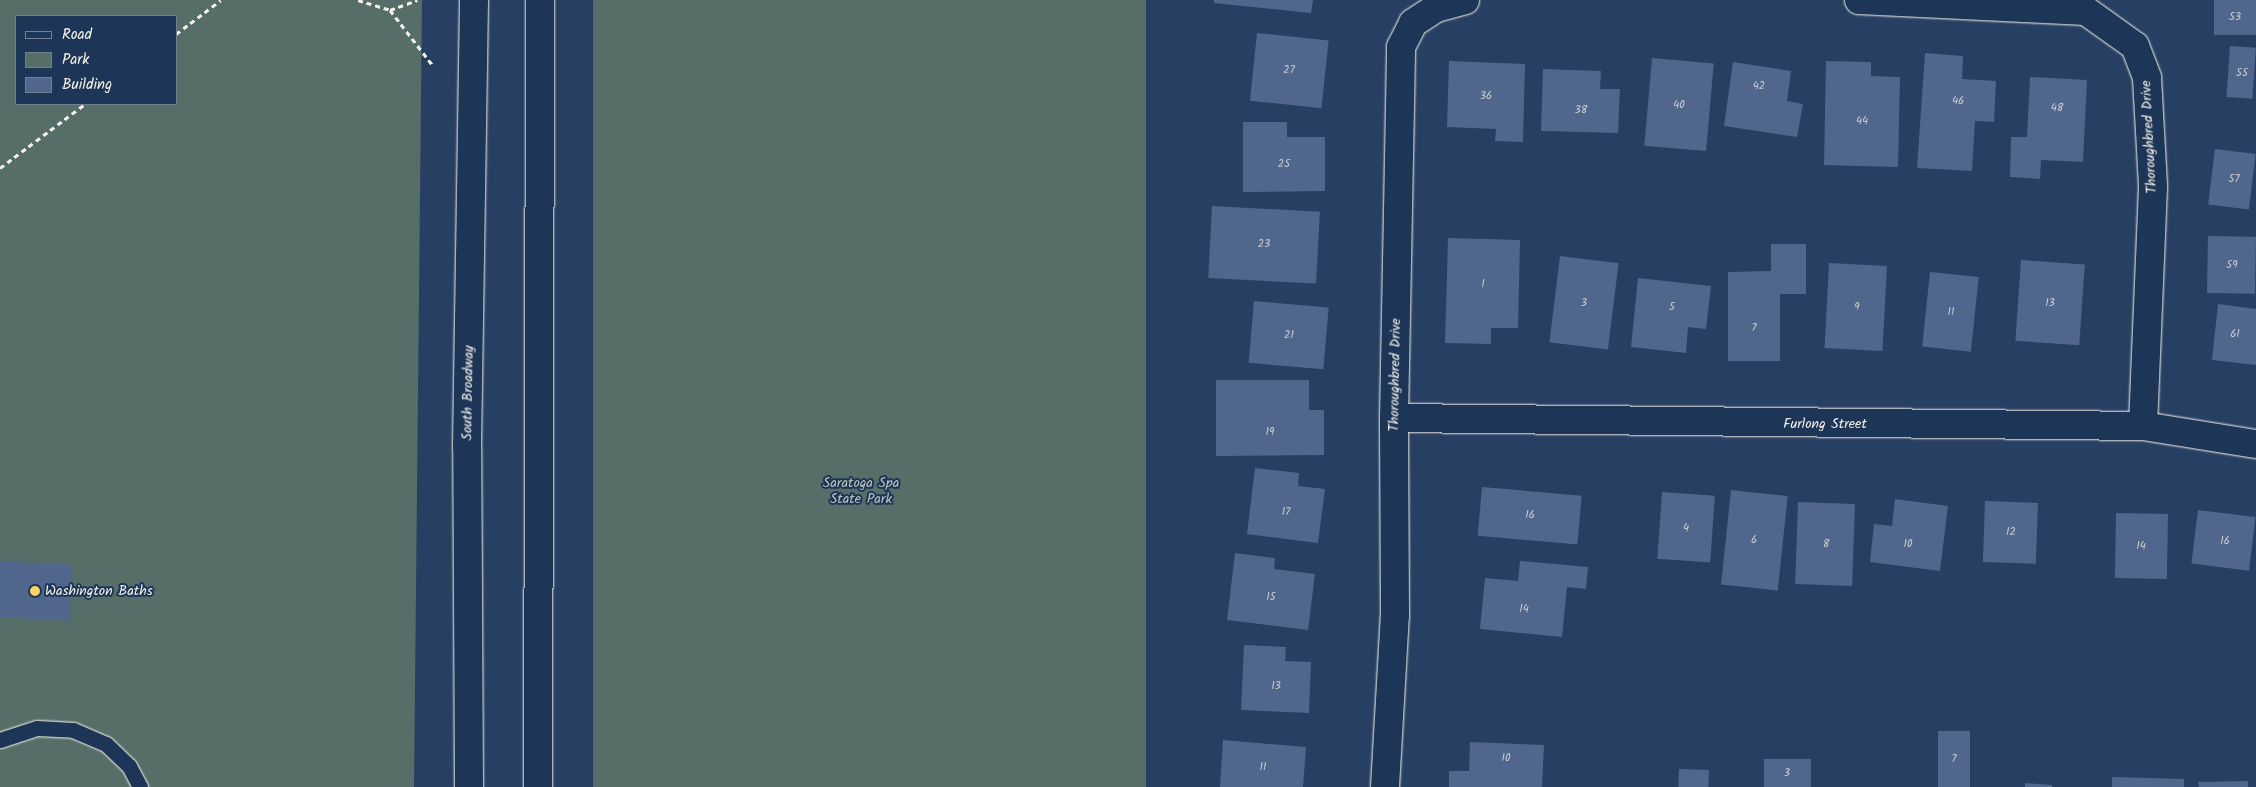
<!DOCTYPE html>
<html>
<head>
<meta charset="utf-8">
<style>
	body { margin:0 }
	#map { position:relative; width:2256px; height:787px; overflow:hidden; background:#273f62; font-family:Kalam,sans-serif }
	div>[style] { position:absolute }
	.green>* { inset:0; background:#566d68; transform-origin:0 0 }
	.building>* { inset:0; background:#51668d; transform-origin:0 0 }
	.path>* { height:3px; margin-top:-1.5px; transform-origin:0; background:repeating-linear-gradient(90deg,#f4f1e8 0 5px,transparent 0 9px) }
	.roads { filter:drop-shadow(0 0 1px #f4f1e8) drop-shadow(0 0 1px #f4f1e8) }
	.service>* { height:15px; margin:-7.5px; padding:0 7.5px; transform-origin:7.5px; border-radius:7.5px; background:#1d3557 }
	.minor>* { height:28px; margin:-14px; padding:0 14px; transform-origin:14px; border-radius:14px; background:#1d3557 }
	.primary>* { height:28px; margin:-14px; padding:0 14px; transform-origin:14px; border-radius:14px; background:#1d3557 }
	.dots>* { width:14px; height:14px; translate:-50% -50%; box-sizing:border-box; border:2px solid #1d3557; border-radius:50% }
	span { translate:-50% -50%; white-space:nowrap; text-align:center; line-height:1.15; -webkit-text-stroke:4px #1d3557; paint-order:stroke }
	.number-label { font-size:11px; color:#cbced1 }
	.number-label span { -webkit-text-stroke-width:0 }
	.street-label { font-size:14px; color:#f4f1e8 }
	.park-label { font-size:14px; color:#bdc3bb }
	.poi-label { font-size:14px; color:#f4f1e8 }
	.left { translate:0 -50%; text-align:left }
	.legend { position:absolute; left:15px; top:15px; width:162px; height:90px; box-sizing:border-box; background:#1d3557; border:1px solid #738091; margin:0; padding:6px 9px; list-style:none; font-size:15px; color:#f4f1e8 }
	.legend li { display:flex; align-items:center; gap:10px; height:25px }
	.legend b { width:25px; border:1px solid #738091 }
</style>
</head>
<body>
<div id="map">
	<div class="green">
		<i style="clip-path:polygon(evenodd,0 0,422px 0,414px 787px,0 787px,0 0,16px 16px,176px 16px,176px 104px,16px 104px,16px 16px)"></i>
		<i style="left:593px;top:0;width:553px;height:787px"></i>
	</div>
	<div class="building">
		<i style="clip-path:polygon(1214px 0,1313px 0,1311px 13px,1214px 3px)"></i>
		<i style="left:2214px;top:0;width:42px;height:35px"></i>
		<i style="left:1257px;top:33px;width:72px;height:68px;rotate:6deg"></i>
		<i style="left:2230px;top:46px;width:26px;height:51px;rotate:4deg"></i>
		<i style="clip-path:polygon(1925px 53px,1963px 56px,1962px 79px,1996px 81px,1994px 122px,1975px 121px,1972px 171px,1917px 168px)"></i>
		<i style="left:1652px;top:58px;width:62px;height:88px;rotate:5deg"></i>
		<i style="clip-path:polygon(1449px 61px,1525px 64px,1523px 142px,1495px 141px,1496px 129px,1447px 127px)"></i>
		<i style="clip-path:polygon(1826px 61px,1871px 62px,1871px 76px,1900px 77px,1898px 167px,1824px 165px)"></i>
		<i style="clip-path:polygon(1733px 62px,1791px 71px,1787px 101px,1803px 104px,1797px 137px,1724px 126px)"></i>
		<i style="clip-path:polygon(1543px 69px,1601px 71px,1600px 89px,1620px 89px,1618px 133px,1541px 131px)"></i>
		<i style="clip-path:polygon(2030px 77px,2087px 80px,2083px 162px,2041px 160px,2040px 179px,2010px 177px,2011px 137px,2027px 137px)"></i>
		<i style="clip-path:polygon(1243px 122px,1287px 122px,1287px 137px,1325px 137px,1325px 191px,1243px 192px)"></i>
		<i style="left:2215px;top:149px;width:41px;height:56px;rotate:7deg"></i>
		<i style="left:1212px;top:206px;width:108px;height:72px;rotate:3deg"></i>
		<i style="left:2208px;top:236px;width:48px;height:57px;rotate:1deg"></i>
		<i style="clip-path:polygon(1448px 238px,1520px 240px,1518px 328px,1491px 328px,1491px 344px,1445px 343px)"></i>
		<i style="clip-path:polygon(1771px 244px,1806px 244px,1806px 294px,1780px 294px,1780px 361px,1728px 361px,1728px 272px,1771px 271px)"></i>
		<i style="left:1560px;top:256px;width:59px;height:87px;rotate:7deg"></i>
		<i style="left:2021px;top:260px;width:64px;height:81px;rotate:4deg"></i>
		<i style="left:1829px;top:263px;width:58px;height:85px;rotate:3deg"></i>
		<i style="left:1930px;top:272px;width:49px;height:75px;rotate:6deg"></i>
		<i style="clip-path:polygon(1638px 278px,1711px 286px,1706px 329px,1688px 327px,1686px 353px,1631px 347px)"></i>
		<i style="left:1254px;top:301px;width:75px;height:62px;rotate:5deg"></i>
		<i style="clip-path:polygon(2218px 304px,2256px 309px,2256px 365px,2212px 360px)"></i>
		<i style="clip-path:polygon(1216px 380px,1309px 380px,1309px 410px,1324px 410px,1324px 455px,1216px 456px)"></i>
		<i style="clip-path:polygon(1255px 468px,1299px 473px,1298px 486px,1325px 489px,1318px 543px,1247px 534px)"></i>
		<i style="left:1482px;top:487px;width:100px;height:49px;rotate:5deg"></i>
		<i style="left:1731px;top:490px;width:57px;height:95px;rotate:6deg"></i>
		<i style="left:1662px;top:492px;width:53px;height:67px;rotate:4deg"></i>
		<i style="clip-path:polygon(1895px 499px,1948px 506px,1940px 571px,1870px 562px,1874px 524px,1892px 526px)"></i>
		<i style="left:1985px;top:501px;width:53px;height:61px;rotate:2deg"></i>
		<i style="left:1798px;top:502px;width:57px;height:82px;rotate:2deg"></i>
		<i style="left:2198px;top:510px;width:58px;height:54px;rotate:7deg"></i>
		<i style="left:2116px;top:513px;width:52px;height:65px;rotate:1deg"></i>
		<i style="clip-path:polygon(1235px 553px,1275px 558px,1274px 569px,1315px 574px,1308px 630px,1227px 620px)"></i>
		<i style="left:0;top:561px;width:72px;height:56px;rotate:3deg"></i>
		<i style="clip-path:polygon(1520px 561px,1588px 567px,1586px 589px,1567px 587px,1562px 637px,1480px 629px,1485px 578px,1518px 581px)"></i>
		<i style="clip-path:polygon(1244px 645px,1286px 647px,1285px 661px,1311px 662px,1309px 713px,1241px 710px)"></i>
		<i style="left:1938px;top:731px;width:32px;height:56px"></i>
		<i style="clip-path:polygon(1223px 740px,1306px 747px,1303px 787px,1220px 787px)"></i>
		<i style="clip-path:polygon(1470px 742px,1544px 745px,1542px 787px,1449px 787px,1449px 771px,1469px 771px)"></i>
		<i style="left:1764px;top:759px;width:47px;height:28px"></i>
		<i style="left:1679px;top:769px;width:30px;height:18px;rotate:2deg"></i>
		<i style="clip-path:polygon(2112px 777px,2184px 779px,2184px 787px,2112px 787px)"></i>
		<i style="clip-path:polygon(2248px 781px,2248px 787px,2199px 787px,2198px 782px)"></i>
		<i style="clip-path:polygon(2025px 783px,2052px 785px,2052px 787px,2025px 787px)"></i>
	</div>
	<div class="path">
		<i style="left:358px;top:0;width:34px;rotate:17deg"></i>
		<i style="left:390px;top:10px;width:72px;rotate:52.3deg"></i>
		<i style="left:390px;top:10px;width:29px;rotate:-20deg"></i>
		<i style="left:176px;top:34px;width:56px;rotate:-37.1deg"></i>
		<i style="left:0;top:168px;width:106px;rotate:-37deg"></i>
	</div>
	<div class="roads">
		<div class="service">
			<i style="left:0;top:740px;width:39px;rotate:-18deg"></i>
			<i style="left:37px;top:728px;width:36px;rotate:3deg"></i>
			<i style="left:73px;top:730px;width:36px;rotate:23deg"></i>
			<i style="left:106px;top:744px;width:32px;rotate:44deg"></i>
			<i style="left:129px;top:766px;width:24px;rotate:62deg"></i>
		</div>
		<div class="minor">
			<i style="left:1859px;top:0;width:227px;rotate:2.8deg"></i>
			<i style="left:2086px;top:11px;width:60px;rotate:35.5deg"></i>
			<i style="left:2135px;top:46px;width:34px;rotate:69deg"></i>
			<i style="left:2147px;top:78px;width:109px;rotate:86.8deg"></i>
			<i style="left:2153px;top:187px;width:239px;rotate:92.4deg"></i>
			<i style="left:1394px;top:418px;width:749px;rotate:0.61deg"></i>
			<i style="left:2143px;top:426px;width:114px;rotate:9.1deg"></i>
			<i style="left:1385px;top:787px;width:172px;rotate:-86.7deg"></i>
			<i style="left:1395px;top:615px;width:197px;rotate:-90.3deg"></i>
			<i style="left:1394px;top:418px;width:371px;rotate:-88.9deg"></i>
			<i style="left:1401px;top:47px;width:27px;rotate:-63deg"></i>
			<i style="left:1413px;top:23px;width:27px;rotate:-33deg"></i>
			<i style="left:1436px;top:8px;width:30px;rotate:-15deg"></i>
		</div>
		<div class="primary">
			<i style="left:469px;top:787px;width:340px;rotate:-90.3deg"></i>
			<i style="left:467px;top:447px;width:447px;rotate:-89.1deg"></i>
			<i style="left:538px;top:787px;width:787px;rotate:-89.85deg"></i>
		</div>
	</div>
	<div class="dots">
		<i style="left:35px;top:591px;background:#ffd166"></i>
	</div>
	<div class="number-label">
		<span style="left:2235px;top:17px">53</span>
		<span style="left:1289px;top:70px">27</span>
		<span style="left:2242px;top:73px">55</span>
		<span style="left:1759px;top:86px">42</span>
		<span style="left:1486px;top:96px">36</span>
		<span style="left:1958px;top:101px">46</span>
		<span style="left:1679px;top:105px">40</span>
		<span style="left:2057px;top:108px">48</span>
		<span style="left:1581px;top:110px">38</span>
		<span style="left:1862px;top:121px">44</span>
		<span style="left:1284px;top:164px">25</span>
		<span style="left:2234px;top:179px">57</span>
		<span style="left:1264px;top:244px">23</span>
		<span style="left:2232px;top:265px">59</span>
		<span style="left:1483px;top:284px">1</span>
		<span style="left:1584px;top:303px">3</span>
		<span style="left:2050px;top:303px">13</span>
		<span style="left:1672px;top:307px">5</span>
		<span style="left:1857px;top:307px">9</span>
		<span style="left:1951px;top:312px">11</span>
		<span style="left:1754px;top:328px">7</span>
		<span style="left:2235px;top:334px">61</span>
		<span style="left:1289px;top:335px">21</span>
		<span style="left:1270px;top:432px">19</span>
		<span style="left:1286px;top:512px">17</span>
		<span style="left:1530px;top:515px">16</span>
		<span style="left:1686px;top:528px">4</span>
		<span style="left:2011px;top:532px">12</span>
		<span style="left:1754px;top:540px">6</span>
		<span style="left:2225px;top:541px">16</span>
		<span style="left:1826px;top:544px">8</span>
		<span style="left:1908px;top:544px">10</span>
		<span style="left:2141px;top:546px">14</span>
		<span style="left:1271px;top:597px">15</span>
		<span style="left:1524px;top:609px">14</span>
		<span style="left:1276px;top:686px">13</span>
		<span style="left:1506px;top:758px">10</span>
		<span style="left:1954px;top:759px">7</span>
		<span style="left:1263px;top:767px">11</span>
		<span style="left:1787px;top:773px">3</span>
	</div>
	<div class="street-label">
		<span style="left:2149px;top:137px;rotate:-93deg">Thoroughbred Drive</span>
		<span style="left:1395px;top:375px;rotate:-89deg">Thoroughbred Drive</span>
		<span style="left:468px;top:393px;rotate:-89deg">South Broadway</span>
		<span style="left:1825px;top:424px">Furlong Street</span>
	</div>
	<div class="park-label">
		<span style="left:861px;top:491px">Saratoga Spa<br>State Park</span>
	</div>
	<div class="poi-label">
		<span class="left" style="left:45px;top:591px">Washington Baths</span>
	</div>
	<ul class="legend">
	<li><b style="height:6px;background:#1d3557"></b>Road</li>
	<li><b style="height:14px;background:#566d68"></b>Park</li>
	<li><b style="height:14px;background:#51668d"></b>Building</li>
	</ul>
</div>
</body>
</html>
